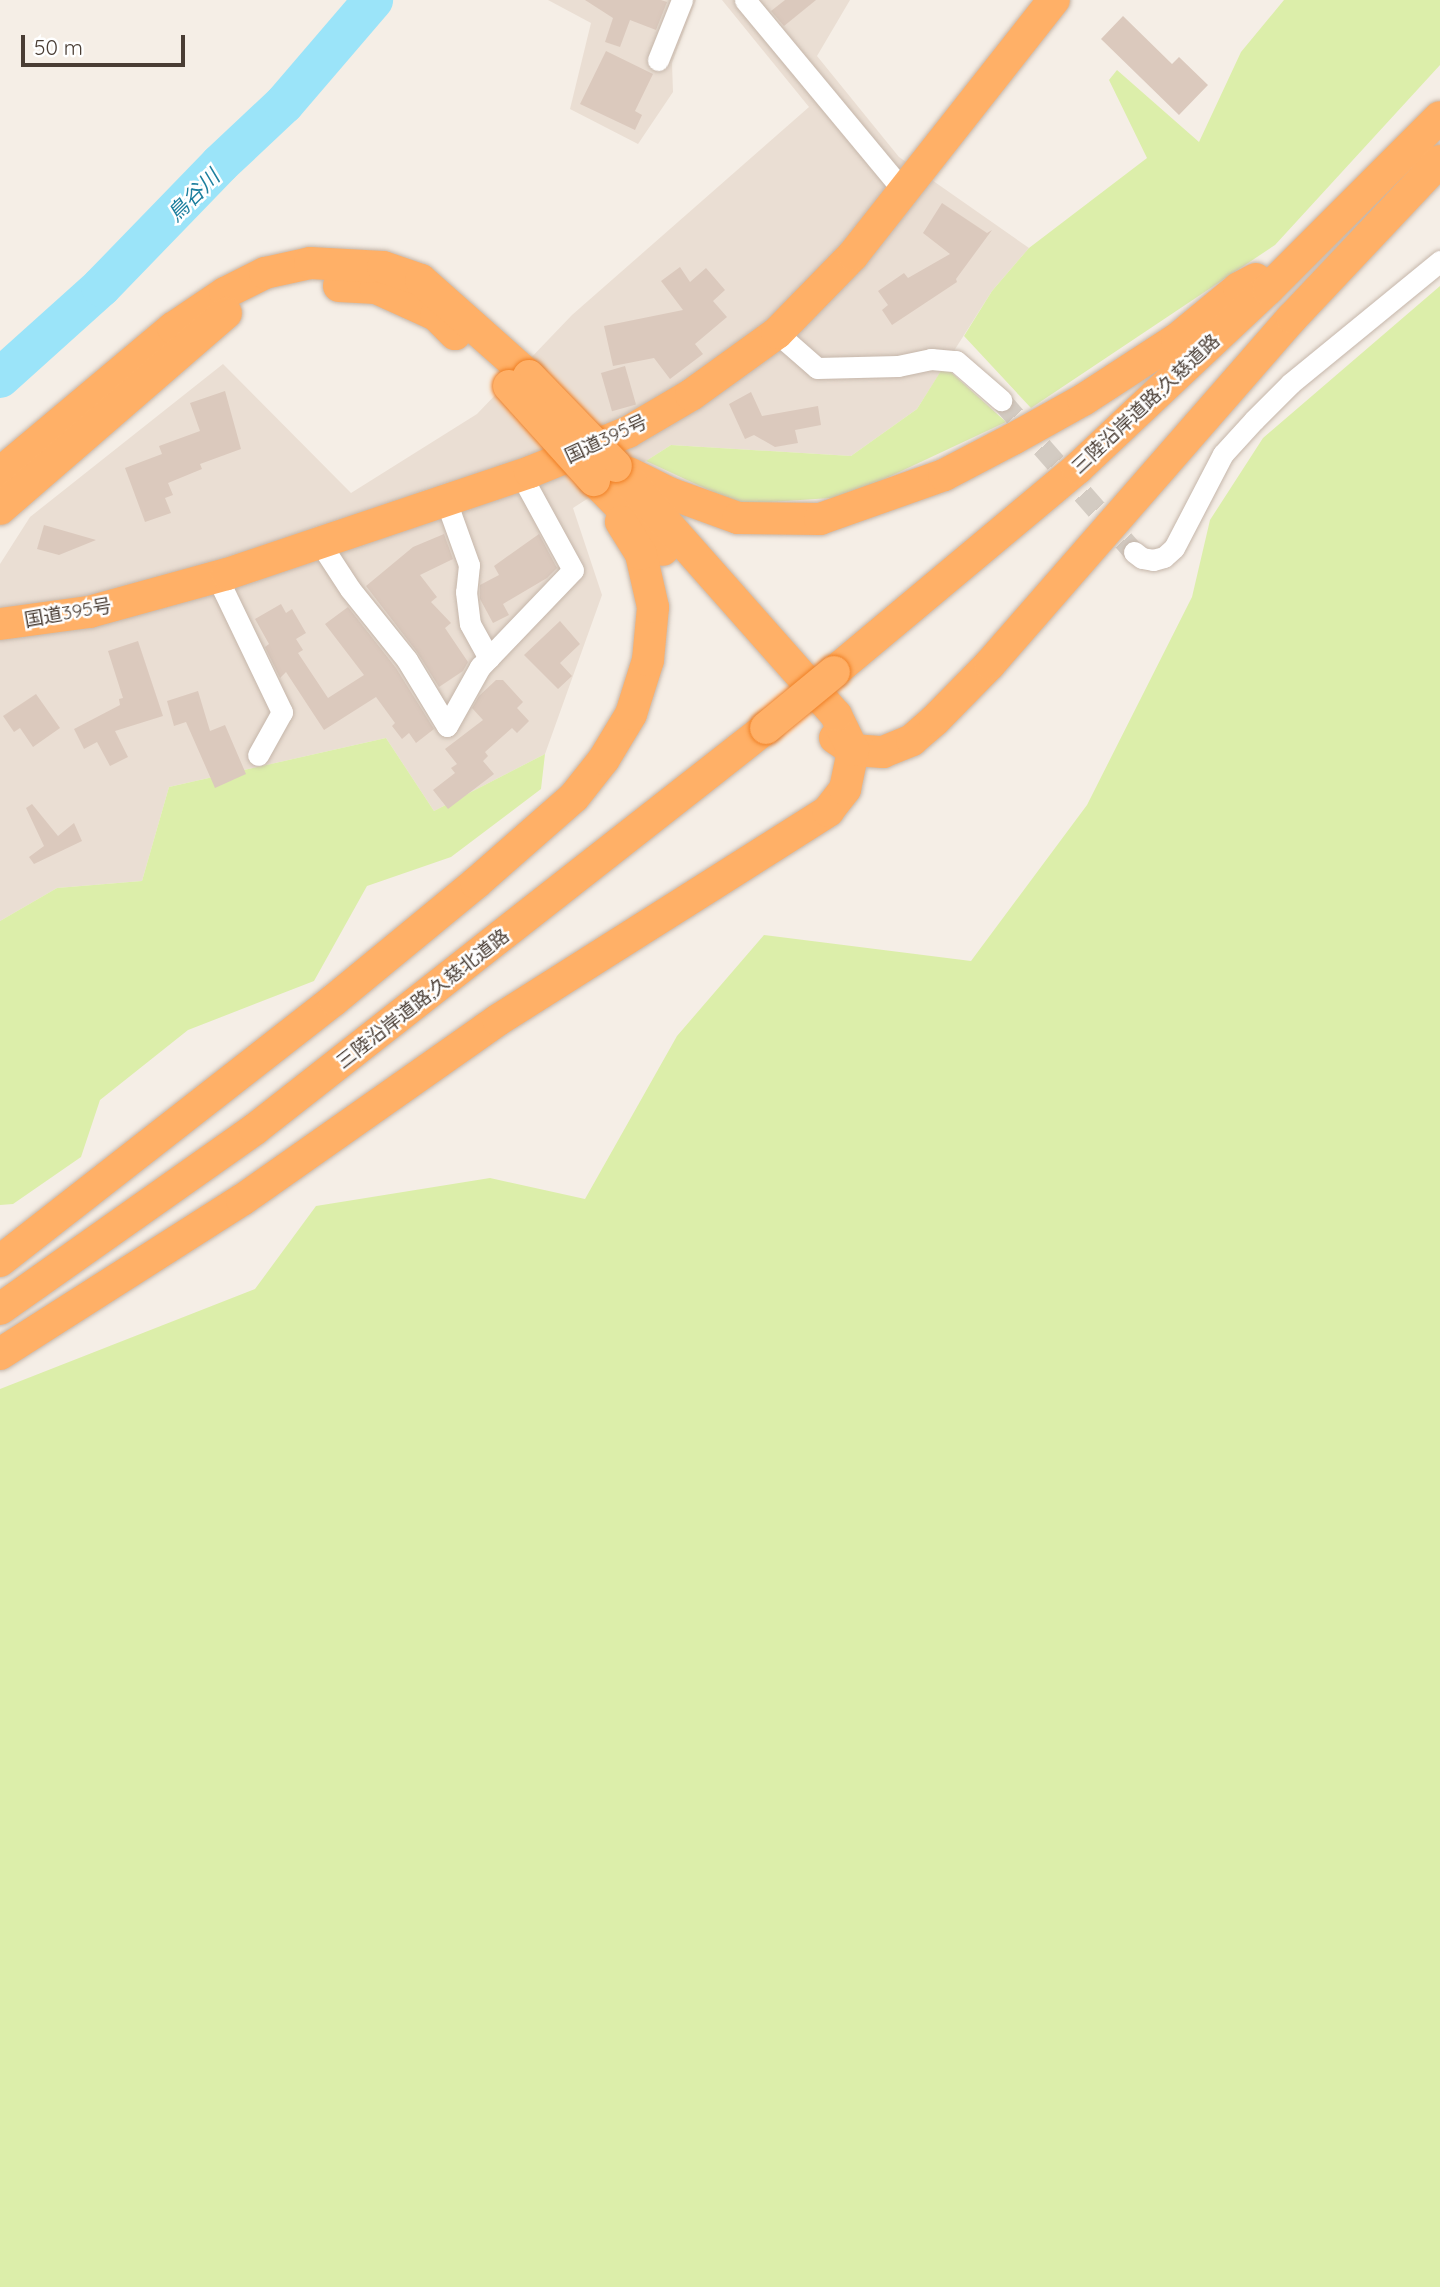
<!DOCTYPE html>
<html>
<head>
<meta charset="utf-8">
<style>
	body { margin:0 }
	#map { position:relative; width:1440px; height:2287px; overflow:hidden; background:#f5eee6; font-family:Quicksand,"Noto Sans JP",sans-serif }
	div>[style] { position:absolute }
	.residential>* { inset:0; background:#eaded3 }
	.green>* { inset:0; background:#dceeaa }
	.river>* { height:40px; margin:-20px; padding:0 20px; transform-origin:20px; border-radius:20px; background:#9be4f9 }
	.building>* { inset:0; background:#dbc9bd; transform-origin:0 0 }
	.minor-tunnel>* { height:21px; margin-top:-10.5px; transform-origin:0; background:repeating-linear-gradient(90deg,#d3cbc2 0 21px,transparent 0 31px) }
	.roads { filter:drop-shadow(0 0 2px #c5b6aa) drop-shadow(0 0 2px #c5b6aa) }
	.minor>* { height:21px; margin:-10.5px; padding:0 10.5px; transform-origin:10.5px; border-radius:10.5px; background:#fff }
	.highway>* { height:32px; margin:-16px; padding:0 16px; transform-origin:16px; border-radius:16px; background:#ffb067 }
	.bridges { filter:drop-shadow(0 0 2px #f08025) drop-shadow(0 0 2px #f08025) }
	.highway-bridge>* { height:32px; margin:-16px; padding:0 16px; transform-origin:16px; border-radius:16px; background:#ffb067 }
	span { translate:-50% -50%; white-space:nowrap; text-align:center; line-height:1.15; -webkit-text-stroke:5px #fff; paint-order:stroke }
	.street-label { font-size:19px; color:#493d34 }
	.water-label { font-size:21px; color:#1d7f9e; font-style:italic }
	.scale { position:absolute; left:21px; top:35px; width:164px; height:32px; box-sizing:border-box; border:4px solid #493d34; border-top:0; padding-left:9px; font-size:21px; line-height:24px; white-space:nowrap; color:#493d34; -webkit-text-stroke:5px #fff; paint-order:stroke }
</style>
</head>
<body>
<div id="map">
	<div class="residential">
		<i style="clip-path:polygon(548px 0,696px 0,672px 63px,673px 92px,638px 144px,570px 109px,591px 23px)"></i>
		<i style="clip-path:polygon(722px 0,850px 0,817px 56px,899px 157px,1029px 248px,992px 291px,917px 409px,851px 456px,671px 445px,573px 508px,602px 595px,545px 754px,434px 811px,386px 738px,169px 787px,142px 881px,57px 888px,0 921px,0 564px,30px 517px,223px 364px,351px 493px,477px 414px,572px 315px,809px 107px)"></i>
	</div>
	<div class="green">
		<i style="clip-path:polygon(1284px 0,1440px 0,1440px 65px,1275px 245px,1031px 408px,964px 336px,992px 291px,1029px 248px,1147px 158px,1109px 80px,1117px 70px,1199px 142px,1241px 52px)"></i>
		<i style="clip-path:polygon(1440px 286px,1440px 2287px,0 2287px,0 1389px,255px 1289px,316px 1206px,490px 1178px,585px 1199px,677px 1036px,764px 935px,971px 961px,1087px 805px,1192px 597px,1210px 520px,1263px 438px)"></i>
		<i style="clip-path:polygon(944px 366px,1006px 422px,846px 497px,739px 504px,646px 461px,671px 445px,851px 456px,917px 409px)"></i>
		<i style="clip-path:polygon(386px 738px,434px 811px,545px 754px,541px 789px,451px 857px,367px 886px,314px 981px,188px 1030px,100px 1100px,81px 1157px,13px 1204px,0 1205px,0 921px,57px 888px,142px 881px,169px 787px)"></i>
	</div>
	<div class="river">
		<i style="left:0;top:378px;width:136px;rotate:-42deg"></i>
		<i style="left:101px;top:287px;width:171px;rotate:-45.9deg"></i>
		<i style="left:220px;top:164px;width:88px;rotate:-43.2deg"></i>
		<i style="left:284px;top:104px;width:137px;rotate:-49.4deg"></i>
	</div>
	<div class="building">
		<i style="clip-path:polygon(585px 0,661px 0,667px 2px,656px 30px,630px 20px,620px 47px,605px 42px,613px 18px)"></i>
		<i style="clip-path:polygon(785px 0,816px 0,784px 26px,771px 11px)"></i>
		<i style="clip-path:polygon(1123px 16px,1172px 64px,1179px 57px,1208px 85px,1179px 115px,1101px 39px)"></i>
		<i style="clip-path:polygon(606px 51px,653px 74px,635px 111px,642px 115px,635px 130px,580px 104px)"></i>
		<i style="clip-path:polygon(942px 203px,987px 233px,992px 230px,956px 279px,957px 282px,892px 325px,882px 310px,888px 305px,878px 291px,904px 273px,908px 278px,950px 254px,923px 233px)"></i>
		<i style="clip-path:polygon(680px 267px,690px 282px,706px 268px,725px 290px,713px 301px,727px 317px,695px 344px,703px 354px,670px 379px,654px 358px,613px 366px,604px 326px,683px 310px,661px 281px)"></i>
		<i style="left:625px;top:366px;width:40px;height:25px;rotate:74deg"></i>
		<i style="clip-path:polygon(225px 391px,241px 449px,200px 464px,202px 469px,168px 483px,173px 495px,165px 498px,171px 513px,145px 522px,125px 468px,162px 454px,159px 446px,200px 431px,190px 403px)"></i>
		<i style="clip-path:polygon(751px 392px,762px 416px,818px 406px,821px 425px,795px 430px,798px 443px,775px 447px,754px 435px,745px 439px,729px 404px)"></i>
		<i style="clip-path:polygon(44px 525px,96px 540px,59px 555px,37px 549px)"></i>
		<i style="clip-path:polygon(444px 534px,453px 559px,420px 575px,437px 597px,431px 602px,451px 623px,445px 628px,468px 662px,463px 671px,439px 687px,417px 652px,366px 586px,413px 547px)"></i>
		<i style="clip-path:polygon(539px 534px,557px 568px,547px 578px,503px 604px,509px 615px,493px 623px,480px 599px,480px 585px,499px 575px,494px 566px)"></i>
		<i style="clip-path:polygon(281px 604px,286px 613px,292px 609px,306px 633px,296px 639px,303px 650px,298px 653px,328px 698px,364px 675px,325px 624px,348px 607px,396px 668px,434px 729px,416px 743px,409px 733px,402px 739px,392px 726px,395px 723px,376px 697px,324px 730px,286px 672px,280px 678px,265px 647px,269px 644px,255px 619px)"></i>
		<i style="clip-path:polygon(560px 621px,580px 644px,560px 663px,572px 676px,558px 689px,524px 655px)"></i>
		<i style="clip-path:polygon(138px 641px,163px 716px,115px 731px,128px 757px,110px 766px,97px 742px,84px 749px,74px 729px,120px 705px,119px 699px,123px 698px,108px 651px)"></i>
		<i style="clip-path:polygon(496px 680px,503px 680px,523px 702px,517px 708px,529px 721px,517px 733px,512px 728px,485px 752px,488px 756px,483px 761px,494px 774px,448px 809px,433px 790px,455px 773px,451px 768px,457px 764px,445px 749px,483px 720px,472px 708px,479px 696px)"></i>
		<i style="clip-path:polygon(198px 691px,210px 731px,225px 725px,246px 774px,215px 788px,186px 722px,174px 726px,167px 701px)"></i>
		<i style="clip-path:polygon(36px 694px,60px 728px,33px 747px,20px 728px,14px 732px,3px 716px)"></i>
		<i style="clip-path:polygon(32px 804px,58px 836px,74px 823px,82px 841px,34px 864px,29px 857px,44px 846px,26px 808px)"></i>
	</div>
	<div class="minor-tunnel">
		<i style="left:1001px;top:400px;width:202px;rotate:48.8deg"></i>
	</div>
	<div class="roads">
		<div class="minor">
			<i style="left:745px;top:0;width:247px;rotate:50.3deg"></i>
			<i style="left:658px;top:60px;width:65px;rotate:-68.2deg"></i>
			<i style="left:777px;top:333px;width:53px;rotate:41.2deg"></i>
			<i style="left:817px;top:368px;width:81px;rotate:-1.4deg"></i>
			<i style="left:898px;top:366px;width:34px;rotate:-12deg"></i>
			<i style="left:931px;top:359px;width:25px;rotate:5deg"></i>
			<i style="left:956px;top:361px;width:60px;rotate:40.9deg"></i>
			<i style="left:446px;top:501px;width:68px;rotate:70.2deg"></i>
			<i style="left:469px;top:565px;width:27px;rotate:96deg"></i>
			<i style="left:466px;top:592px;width:32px;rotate:83deg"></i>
			<i style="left:470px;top:624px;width:39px;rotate:61deg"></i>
			<i style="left:320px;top:543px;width:55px;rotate:56.9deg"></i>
			<i style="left:350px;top:589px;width:91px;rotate:51.2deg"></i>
			<i style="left:407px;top:660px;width:77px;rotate:58.8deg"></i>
			<i style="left:447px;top:726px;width:68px;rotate:-60.8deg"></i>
			<i style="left:480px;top:667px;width:134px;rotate:-46.2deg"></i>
			<i style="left:573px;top:570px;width:108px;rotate:-118.7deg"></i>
			<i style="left:1134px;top:552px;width:10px;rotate:37deg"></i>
			<i style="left:1142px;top:558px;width:11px;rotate:10deg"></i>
			<i style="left:1153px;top:560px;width:11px;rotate:-15deg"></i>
			<i style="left:1164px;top:557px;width:13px;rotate:-42deg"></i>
			<i style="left:1174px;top:548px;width:106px;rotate:-62.5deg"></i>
			<i style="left:1223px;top:454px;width:46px;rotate:-47.6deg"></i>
			<i style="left:1254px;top:420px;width:52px;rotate:-45deg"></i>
			<i style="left:1291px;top:383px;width:193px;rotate:-39.3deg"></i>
			<i style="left:217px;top:577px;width:150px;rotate:64.3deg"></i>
			<i style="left:282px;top:712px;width:49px;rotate:119.2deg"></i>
		</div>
		<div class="highway">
			<i style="left:339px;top:286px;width:37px;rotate:3deg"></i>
			<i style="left:376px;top:288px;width:66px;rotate:24.2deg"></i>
			<i style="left:436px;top:315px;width:27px;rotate:45deg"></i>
			<i style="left:0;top:473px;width:226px;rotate:-40deg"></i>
			<i style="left:173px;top:328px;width:63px;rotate:-33.9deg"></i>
			<i style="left:225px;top:293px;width:45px;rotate:-26.6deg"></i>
			<i style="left:265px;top:273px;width:46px;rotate:-12.5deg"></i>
			<i style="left:310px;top:263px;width:73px;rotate:3.1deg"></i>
			<i style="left:383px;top:267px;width:40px;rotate:18.9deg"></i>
			<i style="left:421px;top:280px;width:144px;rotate:41.6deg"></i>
			<i style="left:629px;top:473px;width:45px;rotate:26.6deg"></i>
			<i style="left:669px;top:493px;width:73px;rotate:19.9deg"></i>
			<i style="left:738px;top:518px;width:82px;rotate:0.7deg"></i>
			<i style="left:820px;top:519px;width:132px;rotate:-19.5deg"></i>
			<i style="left:944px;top:475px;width:78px;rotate:-27.6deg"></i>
			<i style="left:1013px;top:439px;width:80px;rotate:-29.1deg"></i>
			<i style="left:1083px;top:400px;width:112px;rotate:-33deg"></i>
			<i style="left:1177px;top:339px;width:80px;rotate:-39.4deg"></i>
			<i style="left:1239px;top:288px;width:19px;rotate:-28deg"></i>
			<i style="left:594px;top:480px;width:98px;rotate:45.4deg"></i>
			<i style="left:0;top:509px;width:299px;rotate:-40.9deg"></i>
			<i style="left:0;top:624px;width:90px;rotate:-7.7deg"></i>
			<i style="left:89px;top:612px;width:143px;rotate:-15.4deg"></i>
			<i style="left:227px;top:574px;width:320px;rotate:-18.6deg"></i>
			<i style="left:530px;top:472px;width:106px;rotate:-22.2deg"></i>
			<i style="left:628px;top:432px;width:73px;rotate:-30.4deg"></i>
			<i style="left:691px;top:395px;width:106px;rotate:-35.8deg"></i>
			<i style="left:777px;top:333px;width:109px;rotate:-45.7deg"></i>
			<i style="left:853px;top:255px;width:325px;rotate:-51.8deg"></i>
			<i style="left:834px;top:672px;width:318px;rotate:-39.9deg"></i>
			<i style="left:1078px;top:468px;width:261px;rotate:-43.3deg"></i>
			<i style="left:1268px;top:289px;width:243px;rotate:-45deg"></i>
			<i style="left:835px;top:738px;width:22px;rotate:34deg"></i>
			<i style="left:853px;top:750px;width:30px;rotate:4deg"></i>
			<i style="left:883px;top:752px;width:31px;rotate:-22deg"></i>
			<i style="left:912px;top:740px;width:30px;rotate:-41deg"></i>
			<i style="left:935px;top:720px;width:78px;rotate:-45.5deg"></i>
			<i style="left:990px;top:664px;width:459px;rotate:-48.9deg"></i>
			<i style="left:1292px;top:318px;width:216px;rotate:-46.7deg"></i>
			<i style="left:0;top:1261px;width:424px;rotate:-38deg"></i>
			<i style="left:334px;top:1000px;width:184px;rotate:-39.5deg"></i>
			<i style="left:476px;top:883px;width:130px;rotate:-41.3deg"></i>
			<i style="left:574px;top:797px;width:48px;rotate:-51.7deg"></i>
			<i style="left:604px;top:759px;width:52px;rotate:-59deg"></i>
			<i style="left:631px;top:714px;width:57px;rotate:-72.5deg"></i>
			<i style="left:648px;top:660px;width:53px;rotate:-84.6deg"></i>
			<i style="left:653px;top:607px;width:54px;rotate:-102.8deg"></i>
			<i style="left:641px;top:554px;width:38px;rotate:-122deg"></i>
			<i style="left:0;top:1309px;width:312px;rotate:-35.2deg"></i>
			<i style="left:255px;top:1129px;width:650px;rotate:-38.12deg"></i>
			<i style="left:0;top:1354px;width:287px;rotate:-32.5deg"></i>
			<i style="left:242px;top:1200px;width:313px;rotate:-35.1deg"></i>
			<i style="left:498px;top:1020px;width:391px;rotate:-32.3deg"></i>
			<i style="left:828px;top:811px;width:28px;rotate:-52deg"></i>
			<i style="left:845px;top:789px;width:40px;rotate:-78deg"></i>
			<i style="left:853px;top:750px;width:39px;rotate:-116deg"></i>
			<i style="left:836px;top:715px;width:332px;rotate:-131.5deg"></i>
		</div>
	</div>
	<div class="bridges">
		<div class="highway-bridge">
			<i style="left:529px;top:376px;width:125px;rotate:46deg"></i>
			<i style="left:509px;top:386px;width:127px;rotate:47.9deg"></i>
			<i style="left:766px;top:728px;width:88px;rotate:-39.5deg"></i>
		</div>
	</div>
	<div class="street-label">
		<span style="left:1146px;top:404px;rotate:-43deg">三陸沿岸道路;久慈道路</span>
		<span style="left:606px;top:439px;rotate:-25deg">国道395号</span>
		<span style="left:68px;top:613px;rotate:-10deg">国道395号</span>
		<span style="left:423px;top:999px;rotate:-38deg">三陸沿岸道路;久慈北道路</span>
	</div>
	<div class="water-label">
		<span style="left:193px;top:195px;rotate:-45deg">鳥谷川</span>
	</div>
	<div class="scale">50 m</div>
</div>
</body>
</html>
